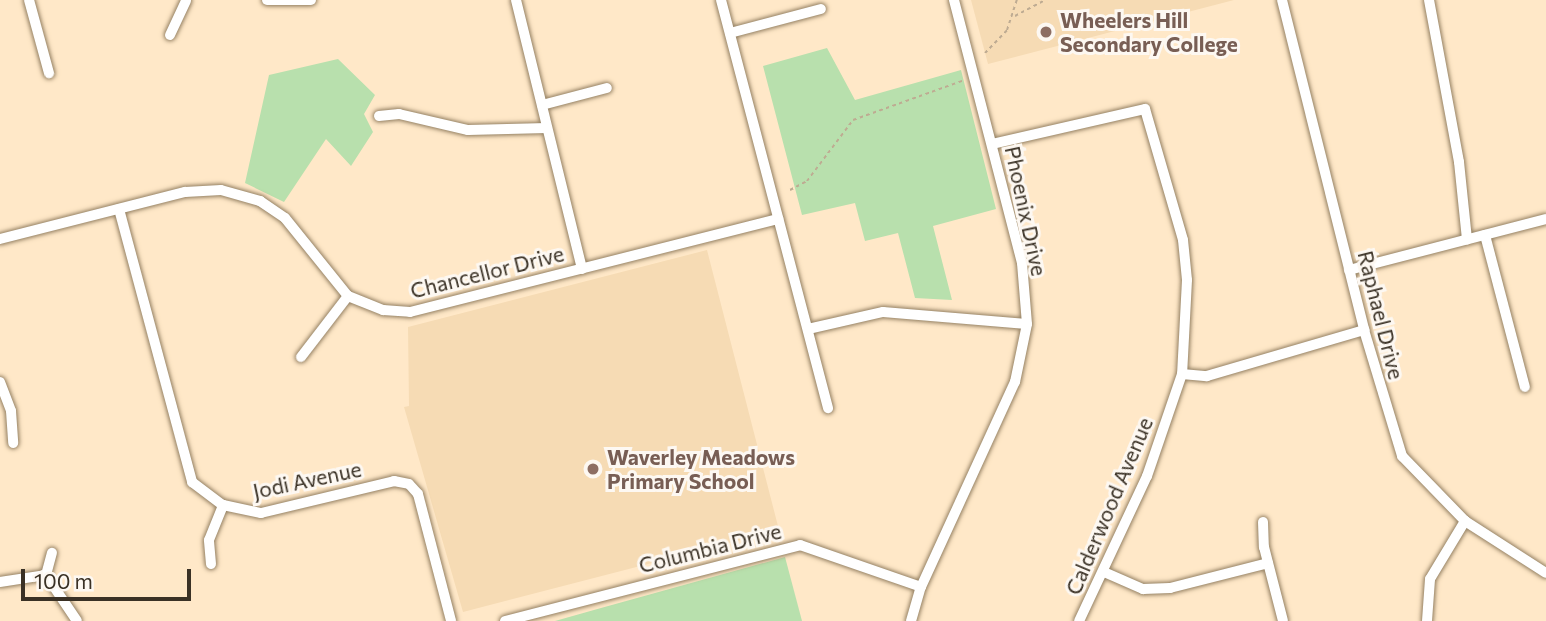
<!DOCTYPE html>
<html>
<head>
<meta charset="utf-8">
<style>
	body { margin:0 }
	#map { position:relative; width:1546px; height:621px; overflow:hidden; background:#ffe8c8; font-family:Commissioner,sans-serif }
	div>[style] { position:absolute }
	.built>* { inset:0; background:#f6dbb4 }
	.green>* { inset:0; background:#b8e0ad }
	.path>* { height:2px; margin-top:-1px; transform-origin:0; background:repeating-linear-gradient(90deg,#beab92 0 3.5px,transparent 0 7px) }
	.roads { filter:drop-shadow(0 0 2px #958163) drop-shadow(0 0 2px #958163) }
	.minor>* { height:10px; margin:-5px; padding:0 5px; transform-origin:5px; border-radius:5px; background:#fff }
	.dots>* { width:19px; height:19px; translate:-50% -50%; box-sizing:border-box; border:4px solid #fdf8f2; border-radius:50% }
	span { translate:-50% -50%; white-space:nowrap; text-align:center; line-height:1.15; -webkit-text-stroke:6px #fdf8f2; paint-order:stroke }
	.education-label { font-size:21px; color:#785e54; font-weight:700 }
	.left { translate:0 -50%; text-align:left }
	.street-label { font-size:21px; color:#3a3125 }
	.scale { position:absolute; left:21px; top:569px; width:170px; height:32px; box-sizing:border-box; border:4px solid #3a3125; border-top:0; padding-left:9px; font-size:21px; line-height:24px; white-space:nowrap; color:#3a3125; -webkit-text-stroke:5px #fdf8f2; paint-order:stroke }
</style>
</head>
<body>
<div id="map">
	<div class="built">
		<i style="clip-path:polygon(971px 0,1234px 0,988px 64px)"></i>
		<i style="clip-path:polygon(707px 250px,779px 530px,463px 612px,404px 407px,409px 406px,408px 327px)"></i>
	</div>
	<div class="green">
		<i style="clip-path:polygon(827px 48px,855px 100px,961px 70px,996px 209px,933px 226px,952px 300px,915px 298px,898px 233px,865px 241px,855px 203px,802px 215px,763px 66px)"></i>
		<i style="clip-path:polygon(338px 59px,375px 95px,364px 114px,373px 132px,351px 166px,326px 139px,284px 202px,245px 183px,269px 75px)"></i>
		<i style="clip-path:polygon(785px 557px,802px 621px,555px 621px,601px 608px)"></i>
	</div>
	<div class="path">
		<i style="left:1015px;top:16px;width:34px;rotate:-28deg"></i>
		<i style="left:985px;top:53px;width:32px;rotate:-46deg"></i>
		<i style="left:1007px;top:30px;width:32px;rotate:-72deg"></i>
		<i style="left:790px;top:190px;width:19px;rotate:-28deg"></i>
		<i style="left:807px;top:181px;width:76px;rotate:-53deg"></i>
		<i style="left:853px;top:120px;width:116px;rotate:-19.7deg"></i>
	</div>
	<div class="roads">
		<div class="minor">
			<i style="left:29px;top:0;width:76px;rotate:74.7deg"></i>
			<i style="left:267px;top:0;width:44px"></i>
			<i style="left:516px;top:0;width:277px;rotate:76.2deg"></i>
			<i style="left:721px;top:0;width:422px;rotate:75.3deg"></i>
			<i style="left:1282px;top:0;width:340px;rotate:76deg"></i>
			<i style="left:1364px;top:330px;width:132px;rotate:73.2deg"></i>
			<i style="left:1402px;top:456px;width:91px;rotate:45.9deg"></i>
			<i style="left:1465px;top:521px;width:96px;rotate:32.7deg"></i>
			<i style="left:1429px;top:0;width:165px;rotate:79.5deg"></i>
			<i style="left:1459px;top:162px;width:78px;rotate:84.1deg"></i>
			<i style="left:730px;top:33px;width:94px;rotate:-14.8deg"></i>
			<i style="left:170px;top:35px;width:38px;rotate:-65deg"></i>
			<i style="left:542px;top:105px;width:67px;rotate:-14.7deg"></i>
			<i style="left:379px;top:116px;width:20px;rotate:-6deg"></i>
			<i style="left:399px;top:114px;width:71px;rotate:13.1deg"></i>
			<i style="left:468px;top:130px;width:79px;rotate:-1.5deg"></i>
			<i style="left:992px;top:144px;width:157px;rotate:-12.9deg"></i>
			<i style="left:1145px;top:109px;width:136px;rotate:73.8deg"></i>
			<i style="left:1183px;top:240px;width:40px;rotate:84.3deg"></i>
			<i style="left:1187px;top:280px;width:94px;rotate:93deg"></i>
			<i style="left:1182px;top:374px;width:108px;rotate:108.9deg"></i>
			<i style="left:1147px;top:476px;width:160px;rotate:115.1deg"></i>
			<i style="left:119px;top:209px;width:283px;rotate:75deg"></i>
			<i style="left:192px;top:482px;width:39px;rotate:37deg"></i>
			<i style="left:223px;top:505px;width:39px;rotate:12deg"></i>
			<i style="left:261px;top:513px;width:137px;rotate:-13.5deg"></i>
			<i style="left:394px;top:481px;width:15px;rotate:11deg"></i>
			<i style="left:409px;top:484px;width:13px;rotate:48deg"></i>
			<i style="left:418px;top:494px;width:131px;rotate:75.4deg"></i>
			<i style="left:1485px;top:235px;width:157px;rotate:75.3deg"></i>
			<i style="left:0;top:239px;width:191px;rotate:-14.3deg"></i>
			<i style="left:185px;top:192px;width:36px;rotate:-3deg"></i>
			<i style="left:221px;top:190px;width:41px;rotate:15.8deg"></i>
			<i style="left:260px;top:201px;width:30px;rotate:34deg"></i>
			<i style="left:285px;top:218px;width:100px;rotate:51.1deg"></i>
			<i style="left:348px;top:296px;width:38px;rotate:22deg"></i>
			<i style="left:383px;top:310px;width:27px;rotate:4deg"></i>
			<i style="left:410px;top:312px;width:380px;rotate:-14.2deg"></i>
			<i style="left:1349px;top:270px;width:203px;rotate:-14.5deg"></i>
			<i style="left:808px;top:329px;width:77px;rotate:-12.8deg"></i>
			<i style="left:883px;top:312px;width:144px;rotate:4.8deg"></i>
			<i style="left:301px;top:357px;width:77px;rotate:-52.4deg"></i>
			<i style="left:1182px;top:374px;width:25px;rotate:5deg"></i>
			<i style="left:1207px;top:376px;width:164px;rotate:-16.3deg"></i>
			<i style="left:0;top:382px;width:31px;rotate:69deg"></i>
			<i style="left:11px;top:411px;width:32px;rotate:86deg"></i>
			<i style="left:1263px;top:522px;width:25px;rotate:88deg"></i>
			<i style="left:1264px;top:547px;width:76px;rotate:75.6deg"></i>
			<i style="left:211px;top:564px;width:24px;rotate:-95deg"></i>
			<i style="left:209px;top:540px;width:38px;rotate:-68deg"></i>
			<i style="left:1104px;top:572px;width:43px;rotate:23.6deg"></i>
			<i style="left:1143px;top:589px;width:27px;rotate:-2deg"></i>
			<i style="left:1170px;top:588px;width:101px;rotate:-14.3deg"></i>
			<i style="left:46px;top:575px;width:23px;rotate:-75deg"></i>
			<i style="left:0;top:582px;width:47px;rotate:-8.7deg"></i>
			<i style="left:46px;top:575px;width:55px;rotate:56deg"></i>
			<i style="left:505px;top:621px;width:305px;rotate:-14.4deg"></i>
			<i style="left:800px;top:545px;width:128px;rotate:19.1deg"></i>
			<i style="left:911px;top:621px;width:35px;rotate:-74deg"></i>
			<i style="left:921px;top:587px;width:226px;rotate:-65.4deg"></i>
			<i style="left:1015px;top:382px;width:59px;rotate:-78.3deg"></i>
			<i style="left:1027px;top:324px;width:61px;rotate:-94.7deg"></i>
			<i style="left:1022px;top:263px;width:272px;rotate:-104.5deg"></i>
			<i style="left:1427px;top:621px;width:42px;rotate:-85.9deg"></i>
			<i style="left:1430px;top:579px;width:68px;rotate:-58.9deg"></i>
		</div>
	</div>
	<div class="dots">
		<i style="left:1046px;top:32px;background:#8d6e63"></i>
		<i style="left:593px;top:469px;background:#8d6e63"></i>
	</div>
	<div class="education-label">
		<span class="left" style="left:1060px;top:32px">Wheelers Hill<br>Secondary College</span>
		<span class="left" style="left:607px;top:469px">Waverley Meadows<br>Primary School</span>
	</div>
	<div class="street-label">
		<span style="left:1026px;top:211px;rotate:78deg">Phoenix Drive</span>
		<span style="left:487px;top:272px;rotate:-14deg">Chancellor Drive</span>
		<span style="left:1381px;top:315px;rotate:76deg">Raphael Drive</span>
		<span style="left:307px;top:480px;rotate:-12deg">Jodi Avenue</span>
		<span style="left:1109px;top:506px;rotate:-67deg">Calderwood Avenue</span>
		<span style="left:710px;top:548px;rotate:-14deg">Columbia Drive</span>
	</div>
	<div class="scale">100 m</div>
</div>
</body>
</html>
